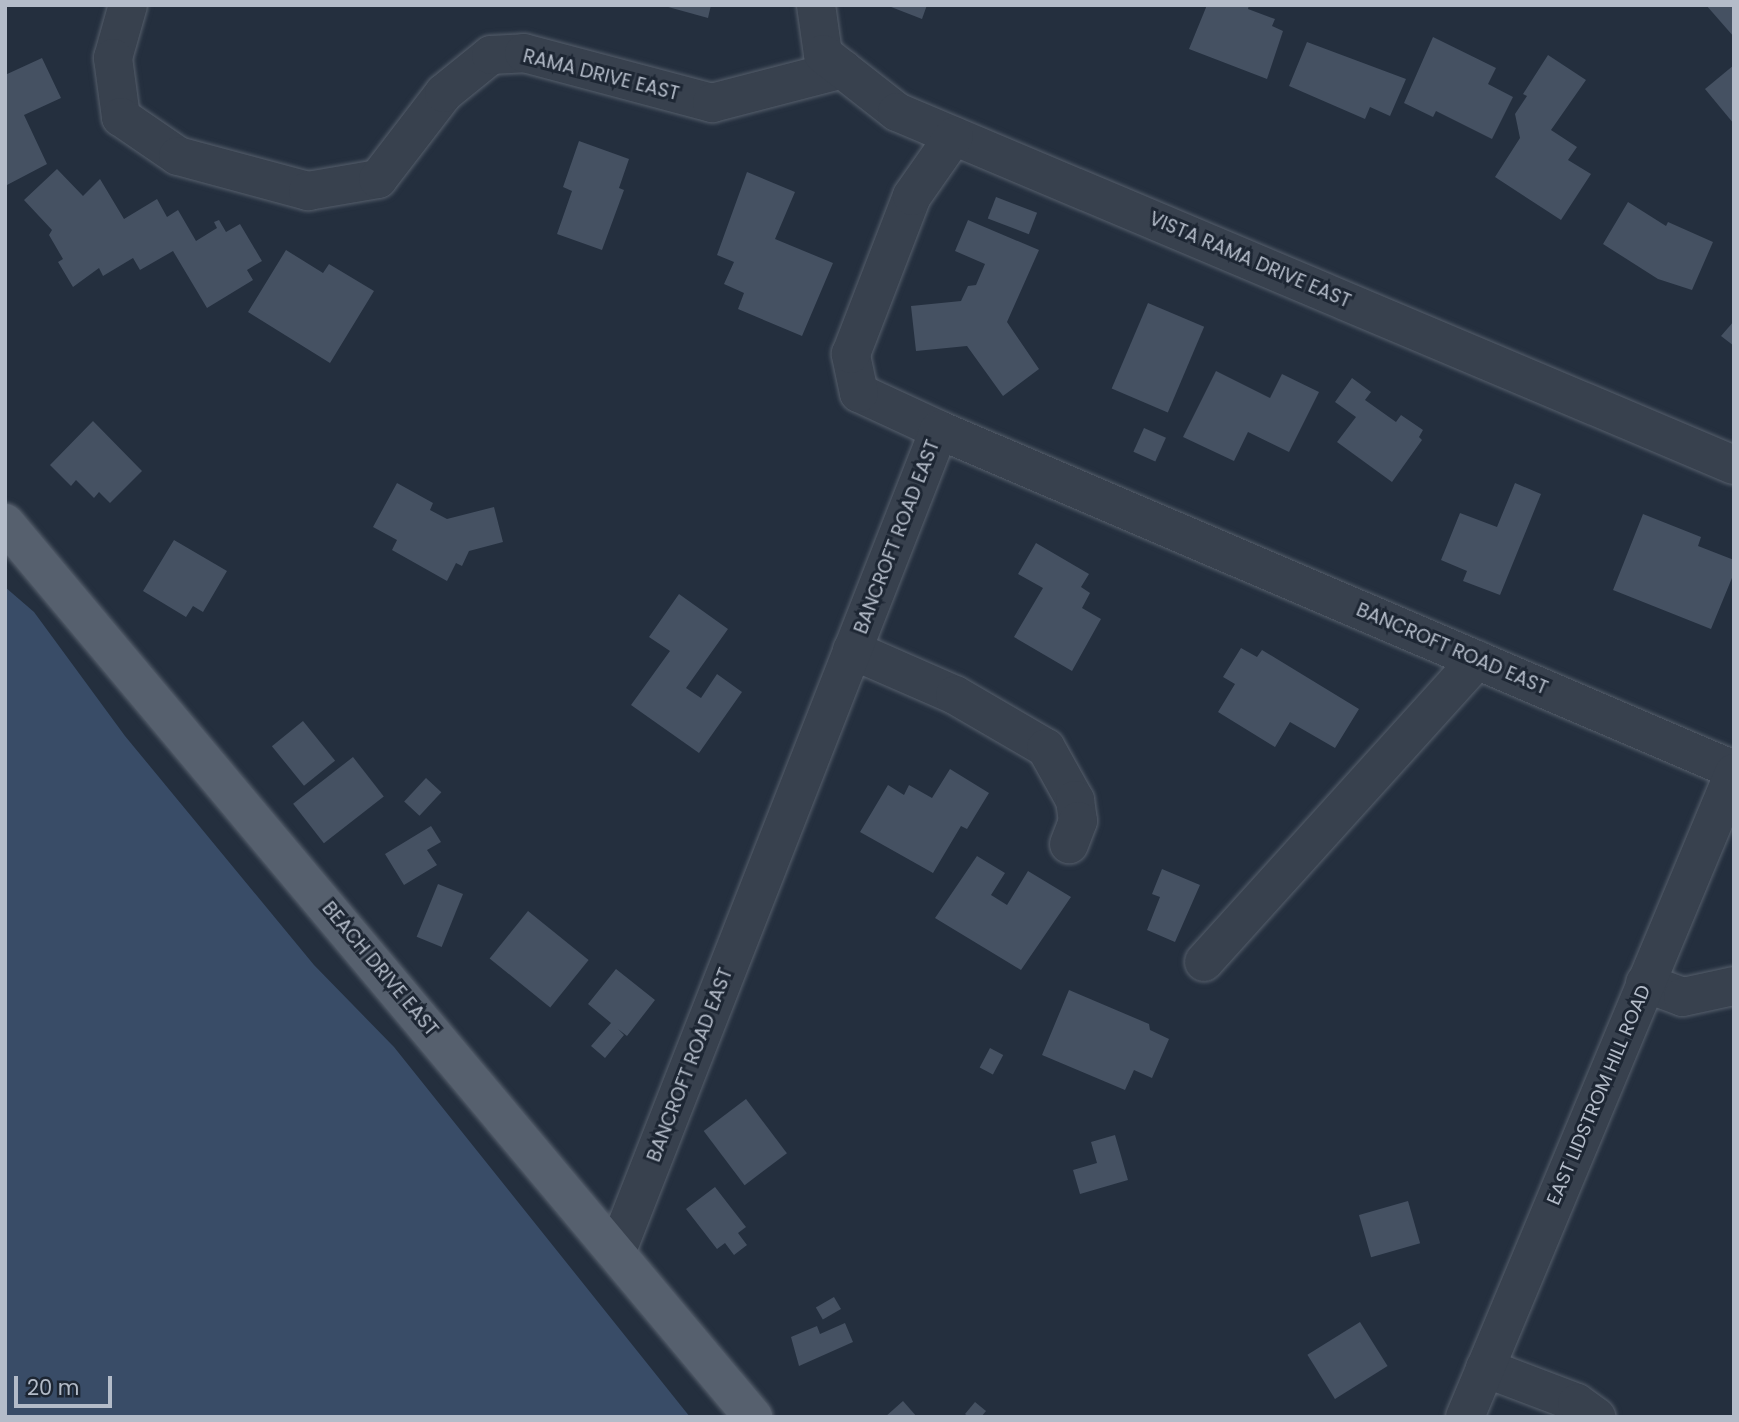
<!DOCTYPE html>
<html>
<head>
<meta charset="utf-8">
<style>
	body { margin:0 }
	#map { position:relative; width:1739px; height:1422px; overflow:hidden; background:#242f3e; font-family:Poppins,sans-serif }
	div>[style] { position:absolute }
	.water>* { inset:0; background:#394c67 }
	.building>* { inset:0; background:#455162; transform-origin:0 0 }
	.roads { filter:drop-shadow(0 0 2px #565f6c) drop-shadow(0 0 2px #565f6c) }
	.minor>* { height:38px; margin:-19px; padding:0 19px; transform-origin:19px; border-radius:19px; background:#38414e }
	.major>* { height:38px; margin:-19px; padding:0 19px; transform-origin:19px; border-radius:19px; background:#56606e }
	span { translate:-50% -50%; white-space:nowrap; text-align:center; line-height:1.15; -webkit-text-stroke:6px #1d2633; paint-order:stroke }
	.street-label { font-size:19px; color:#b4bcc9 }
	.frame { position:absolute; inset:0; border:7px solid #b4bcc9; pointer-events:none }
	.scale { position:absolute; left:14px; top:1376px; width:98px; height:32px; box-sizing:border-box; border:4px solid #b4bcc9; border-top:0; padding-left:9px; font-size:21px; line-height:24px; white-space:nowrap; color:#b4bcc9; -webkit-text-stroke:5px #1d2633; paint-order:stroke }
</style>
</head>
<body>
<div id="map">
	<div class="water">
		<i style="clip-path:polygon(5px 587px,34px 612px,125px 736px,314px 965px,394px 1047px,690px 1417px,5px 1417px)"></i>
	</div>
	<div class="building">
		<i style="clip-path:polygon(661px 5px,711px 5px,708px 18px)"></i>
		<i style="clip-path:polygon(886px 5px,927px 5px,922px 19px)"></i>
		<i style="clip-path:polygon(1207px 5px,1249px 5px,1248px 9px,1275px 19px,1272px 26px,1283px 31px,1267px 79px,1189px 49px)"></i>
		<i style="clip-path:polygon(1706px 5px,1734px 5px,1734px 37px)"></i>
		<i style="clip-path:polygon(1433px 37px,1496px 68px,1488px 84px,1513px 97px,1492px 139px,1436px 111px,1433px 117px,1404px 103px)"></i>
		<i style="clip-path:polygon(1307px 42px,1406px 79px,1390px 116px,1370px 107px,1365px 119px,1289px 86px)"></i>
		<i style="clip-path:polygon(1548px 55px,1586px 80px,1551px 130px,1577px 147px,1568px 160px,1591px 174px,1561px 220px,1495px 177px,1520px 138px,1515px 114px,1527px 96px,1523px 94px)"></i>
		<i style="clip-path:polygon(42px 58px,61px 98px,24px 115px,47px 164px,7px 185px,5px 75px)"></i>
		<i style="clip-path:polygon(1734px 65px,1734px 124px,1705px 89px)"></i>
		<i style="clip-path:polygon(579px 141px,629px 159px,619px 188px,624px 190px,602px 250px,557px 234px,572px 191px,563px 187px)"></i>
		<i style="clip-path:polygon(57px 169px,83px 196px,100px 179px,124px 219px,157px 199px,167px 217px,178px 210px,196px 241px,217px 228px,214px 222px,219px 220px,226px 232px,240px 224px,262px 261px,247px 270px,253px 280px,207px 308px,173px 251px,140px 270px,133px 258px,103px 276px,99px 268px,73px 287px,58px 262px,63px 259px,49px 235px,52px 230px,24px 200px)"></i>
		<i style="clip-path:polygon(747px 172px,795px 192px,775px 239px,833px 263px,802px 336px,738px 309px,744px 293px,724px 284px,734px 262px,717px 255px)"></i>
		<i style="left:996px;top:197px;width:44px;height:23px;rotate:21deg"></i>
		<i style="clip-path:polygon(1628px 202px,1666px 226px,1668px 222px,1713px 242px,1692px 290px,1658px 279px,1603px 244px)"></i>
		<i style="clip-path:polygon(968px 220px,1039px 250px,1007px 322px,1039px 369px,1003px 396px,967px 346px,916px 351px,911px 306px,961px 301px,968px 286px,976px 285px,985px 264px,955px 251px)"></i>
		<i style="clip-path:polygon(286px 250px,323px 273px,329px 264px,374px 291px,330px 363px,248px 312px)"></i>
		<i style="left:1148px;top:303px;width:61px;height:93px;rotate:23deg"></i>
		<i style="clip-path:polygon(1734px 321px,1734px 346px,1721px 336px)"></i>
		<i style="clip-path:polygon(1216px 371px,1270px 398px,1282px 374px,1319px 392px,1289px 452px,1248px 432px,1234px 461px,1183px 437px)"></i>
		<i style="clip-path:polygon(1352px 378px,1371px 392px,1365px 400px,1396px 422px,1401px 415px,1423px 430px,1419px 437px,1422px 440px,1392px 482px,1337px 442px,1356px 417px,1335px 402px)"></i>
		<i style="clip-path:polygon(93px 421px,142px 471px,110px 503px,99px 492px,94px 498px,76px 480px,71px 486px,50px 465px)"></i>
		<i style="left:1144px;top:428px;width:24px;height:26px;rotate:24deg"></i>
		<i style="clip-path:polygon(397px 483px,433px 503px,430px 510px,447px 519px,494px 507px,503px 542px,469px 551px,462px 566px,456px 563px,447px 581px,392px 550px,397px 540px,373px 527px)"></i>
		<i style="clip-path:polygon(1515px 483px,1541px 494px,1500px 595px,1463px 581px,1467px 571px,1441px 560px,1460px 513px,1497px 527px)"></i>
		<i style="clip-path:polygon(1643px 514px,1701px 537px,1698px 546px,1734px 560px,1734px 573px,1711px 629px,1613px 590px)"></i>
		<i style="clip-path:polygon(174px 540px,227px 571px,203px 612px,193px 606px,186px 617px,143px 591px)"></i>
		<i style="clip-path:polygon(1036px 543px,1089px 574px,1081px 587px,1090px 593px,1082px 608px,1101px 619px,1072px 671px,1014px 637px,1043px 588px,1018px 574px)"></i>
		<i style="clip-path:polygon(679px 594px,728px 629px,686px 688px,701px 698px,717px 674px,742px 692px,699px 753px,631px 705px,670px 651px,649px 637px)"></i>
		<i style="clip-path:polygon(1241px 648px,1257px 657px,1262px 650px,1359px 709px,1335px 748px,1290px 722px,1275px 747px,1218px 712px,1235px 684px,1223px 677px)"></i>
		<i style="left:303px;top:721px;width:51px;height:40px;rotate:51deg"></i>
		<i style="left:353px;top:757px;width:50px;height:76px;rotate:52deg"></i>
		<i style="clip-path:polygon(950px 769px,989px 793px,967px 829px,961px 826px,933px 873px,860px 832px,888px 785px,904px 795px,909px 785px,932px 798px)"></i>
		<i style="left:426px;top:778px;width:21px;height:32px;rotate:43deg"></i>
		<i style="clip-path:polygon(431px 826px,441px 842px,427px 850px,437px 865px,404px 885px,385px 854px)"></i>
		<i style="clip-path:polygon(977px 856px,1005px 873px,991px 895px,1007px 905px,1028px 871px,1071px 897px,1021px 970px,935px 918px)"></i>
		<i style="clip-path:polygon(1162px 869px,1200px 885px,1175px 942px,1147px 930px,1160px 897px,1152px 894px)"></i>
		<i style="left:438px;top:884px;width:27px;height:57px;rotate:22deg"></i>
		<i style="left:528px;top:911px;width:78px;height:61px;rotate:39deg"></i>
		<i style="clip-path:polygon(616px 969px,655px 1000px,627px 1036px,618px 1029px,624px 1035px,605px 1058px,591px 1046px,611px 1023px,588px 1004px)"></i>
		<i style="clip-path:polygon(1069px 990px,1149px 1024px,1150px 1030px,1169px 1039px,1152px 1078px,1134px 1070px,1125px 1090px,1042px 1055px)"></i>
		<i style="left:990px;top:1048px;width:15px;height:22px;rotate:28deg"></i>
		<i style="left:746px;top:1099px;width:68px;height:53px;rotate:53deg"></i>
		<i style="clip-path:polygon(1115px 1135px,1128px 1180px,1080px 1194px,1073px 1170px,1097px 1163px,1091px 1142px)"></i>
		<i style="clip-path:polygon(715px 1187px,746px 1227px,738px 1233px,747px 1245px,734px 1255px,725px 1243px,717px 1249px,686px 1209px)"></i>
		<i style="left:1408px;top:1201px;width:44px;height:51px;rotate:74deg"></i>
		<i style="left:834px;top:1297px;width:14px;height:21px;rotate:60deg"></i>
		<i style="left:1360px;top:1322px;width:52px;height:62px;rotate:58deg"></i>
		<i style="clip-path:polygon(845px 1323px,853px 1342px,799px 1366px,791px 1337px,817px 1326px,820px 1334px)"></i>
		<i style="clip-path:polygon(903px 1401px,917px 1417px,885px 1417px)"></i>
		<i style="clip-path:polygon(975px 1402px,986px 1411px,981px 1417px,969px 1417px,965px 1414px)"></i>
	</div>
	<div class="roads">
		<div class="minor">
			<i style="left:128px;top:5px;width:55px;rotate:105.8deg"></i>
			<i style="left:113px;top:58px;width:60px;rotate:82.3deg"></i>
			<i style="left:121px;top:117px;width:69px;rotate:34.4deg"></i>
			<i style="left:178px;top:156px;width:135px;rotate:15.1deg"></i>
			<i style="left:308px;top:191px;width:71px;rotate:-9.7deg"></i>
			<i style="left:378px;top:179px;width:108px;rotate:-52.5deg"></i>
			<i style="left:444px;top:93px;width:60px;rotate:-39deg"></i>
			<i style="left:491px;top:55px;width:33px;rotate:-3deg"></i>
			<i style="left:524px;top:53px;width:195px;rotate:14.9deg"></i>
			<i style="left:712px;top:103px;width:135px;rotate:-14.5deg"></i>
			<i style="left:816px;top:5px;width:49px;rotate:81.9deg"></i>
			<i style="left:823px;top:54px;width:94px;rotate:38.1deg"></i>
			<i style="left:897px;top:112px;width:908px;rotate:22.87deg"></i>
			<i style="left:939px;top:430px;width:88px;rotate:-155.2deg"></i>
			<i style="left:859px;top:393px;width:40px;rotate:-102deg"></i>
			<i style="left:851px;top:354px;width:169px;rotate:-68.9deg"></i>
			<i style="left:912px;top:196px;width:73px;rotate:-55deg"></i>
			<i style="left:852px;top:650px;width:112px;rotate:23.6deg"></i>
			<i style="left:955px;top:695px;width:105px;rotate:30.2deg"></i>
			<i style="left:1046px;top:748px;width:60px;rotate:60.9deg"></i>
			<i style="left:1075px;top:800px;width:21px;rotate:82deg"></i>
			<i style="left:1078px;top:821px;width:25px;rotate:111deg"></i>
			<i style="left:1204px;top:962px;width:407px;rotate:-47.9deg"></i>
			<i style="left:1645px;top:983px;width:40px;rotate:20.2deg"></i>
			<i style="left:1683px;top:997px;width:52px;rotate:-12.2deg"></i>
			<i style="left:616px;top:1253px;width:884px;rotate:-68.57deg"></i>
			<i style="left:939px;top:430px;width:865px;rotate:23.16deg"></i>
			<i style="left:1485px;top:1368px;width:98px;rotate:20.8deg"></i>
			<i style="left:1577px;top:1403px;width:24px;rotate:36deg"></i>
			<i style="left:1465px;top:1417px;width:698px;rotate:-67.33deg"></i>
		</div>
		<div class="major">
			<i style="left:5px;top:523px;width:1166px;rotate:50.08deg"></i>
		</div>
	</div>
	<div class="street-label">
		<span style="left:601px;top:75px;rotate:14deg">RAMA DRIVE EAST</span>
		<span style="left:1250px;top:260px;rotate:23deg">VISTA RAMA DRIVE EAST</span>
		<span style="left:897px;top:537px;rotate:-69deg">BANCROFT ROAD EAST</span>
		<span style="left:1452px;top:649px;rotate:23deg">BANCROFT ROAD EAST</span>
		<span style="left:380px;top:969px;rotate:50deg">BEACH DRIVE EAST</span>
		<span style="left:690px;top:1065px;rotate:-69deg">BANCROFT ROAD EAST</span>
		<span style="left:1599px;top:1095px;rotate:-67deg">EAST LIDSTROM HILL ROAD</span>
	</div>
	<div class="frame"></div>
	<div class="scale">20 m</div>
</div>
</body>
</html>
